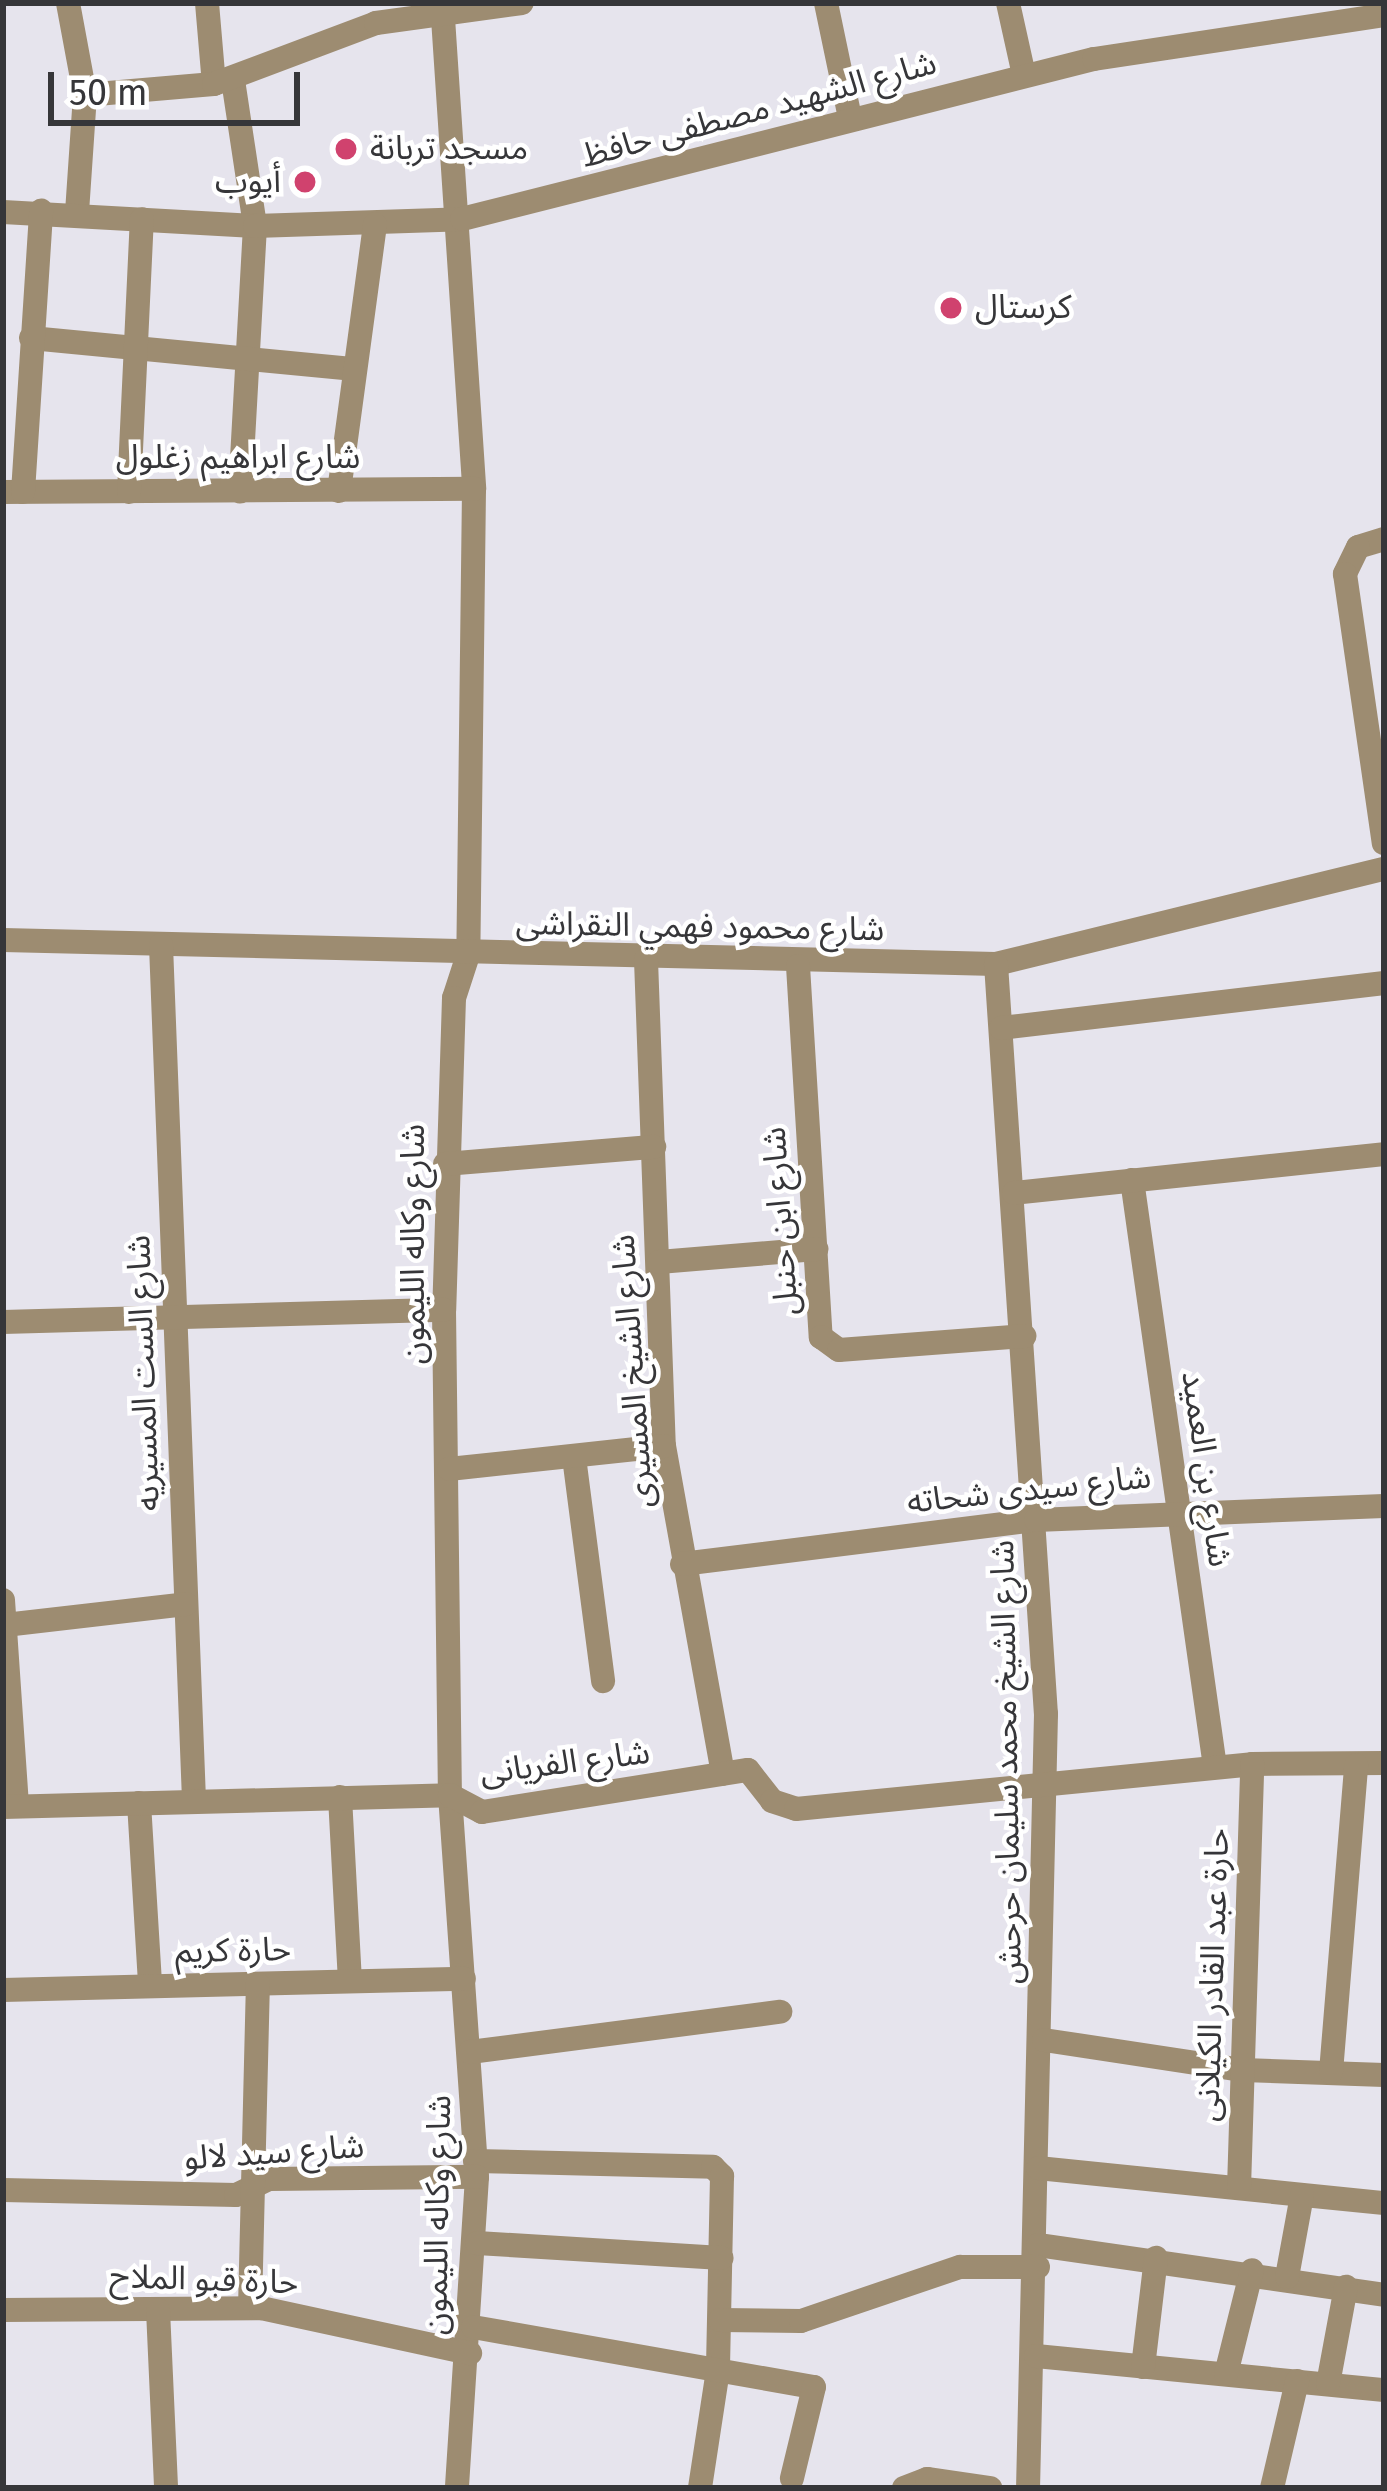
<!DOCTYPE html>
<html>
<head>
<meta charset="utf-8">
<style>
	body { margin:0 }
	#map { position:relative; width:1387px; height:2491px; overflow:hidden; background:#e6e4ed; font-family:"Fira Sans","Noto Sans Arabic",sans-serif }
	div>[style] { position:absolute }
	.street>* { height:24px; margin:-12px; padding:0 12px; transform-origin:12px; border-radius:12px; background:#9d8c71 }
	.dots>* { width:33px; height:33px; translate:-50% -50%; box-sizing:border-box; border:6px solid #fff; border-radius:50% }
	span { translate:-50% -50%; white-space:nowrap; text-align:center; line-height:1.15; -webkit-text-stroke:9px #fff; paint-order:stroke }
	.street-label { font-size:33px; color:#363639 }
	.poi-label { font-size:33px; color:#363639 }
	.left { translate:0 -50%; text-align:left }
	.right { translate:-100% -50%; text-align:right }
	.frame { position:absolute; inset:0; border:6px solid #363639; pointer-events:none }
	.scale { position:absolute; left:48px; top:72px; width:252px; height:54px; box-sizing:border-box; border:6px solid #363639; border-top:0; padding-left:15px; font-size:36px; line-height:42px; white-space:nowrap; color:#363639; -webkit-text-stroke:9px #fff; paint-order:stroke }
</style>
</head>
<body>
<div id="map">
	<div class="street">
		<i style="left:68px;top:3px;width:94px;rotate:79.5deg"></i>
		<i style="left:85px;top:95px;width:118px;rotate:93.9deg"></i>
		<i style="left:207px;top:3px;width:81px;rotate:85.1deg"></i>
		<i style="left:442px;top:3px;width:487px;rotate:86.2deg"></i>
		<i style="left:474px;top:489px;width:466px;rotate:90.7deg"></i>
		<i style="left:468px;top:955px;width:45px;rotate:108deg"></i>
		<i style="left:454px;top:998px;width:312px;rotate:91.8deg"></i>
		<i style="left:444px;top:1310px;width:485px;rotate:89.3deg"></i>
		<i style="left:450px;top:1795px;width:383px;rotate:86deg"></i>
		<i style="left:477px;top:2177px;width:312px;rotate:93.7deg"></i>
		<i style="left:826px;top:3px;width:117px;rotate:78.2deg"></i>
		<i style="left:1008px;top:3px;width:74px;rotate:77.5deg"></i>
		<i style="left:233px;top:80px;width:148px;rotate:81.4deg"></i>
		<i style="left:255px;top:226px;width:266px;rotate:93.2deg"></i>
		<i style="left:85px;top:95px;width:129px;rotate:-4.9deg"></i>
		<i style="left:214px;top:84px;width:173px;rotate:-20.6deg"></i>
		<i style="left:376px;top:23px;width:147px;rotate:-7.8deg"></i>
		<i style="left:3px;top:212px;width:252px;rotate:3.2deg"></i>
		<i style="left:255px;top:226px;width:207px;rotate:-1.9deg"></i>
		<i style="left:462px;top:219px;width:652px;rotate:-14.21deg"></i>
		<i style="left:1094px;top:59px;width:293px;rotate:-8.6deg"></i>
		<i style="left:31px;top:338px;width:325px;rotate:5.5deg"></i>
		<i style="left:339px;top:491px;width:269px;rotate:-82.3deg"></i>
		<i style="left:3px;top:492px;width:471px;rotate:-0.4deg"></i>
		<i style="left:23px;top:492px;width:282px;rotate:-86.3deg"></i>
		<i style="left:129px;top:492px;width:273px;rotate:-87.3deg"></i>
		<i style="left:1384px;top:539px;width:27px;rotate:163deg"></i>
		<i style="left:1358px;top:547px;width:30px;rotate:116deg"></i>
		<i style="left:1345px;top:574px;width:272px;rotate:81.8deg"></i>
		<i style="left:3px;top:940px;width:993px;rotate:1.38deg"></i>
		<i style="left:996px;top:964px;width:399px;rotate:-13.8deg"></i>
		<i style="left:161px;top:945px;width:856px;rotate:87.79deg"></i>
		<i style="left:646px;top:960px;width:486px;rotate:87.9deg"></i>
		<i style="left:664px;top:1446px;width:333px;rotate:79.8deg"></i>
		<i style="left:996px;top:964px;width:752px;rotate:86.19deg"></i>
		<i style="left:1046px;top:1714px;width:774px;rotate:91.33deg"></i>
		<i style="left:798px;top:966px;width:372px;rotate:86.5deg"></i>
		<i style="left:821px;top:1337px;width:22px;rotate:36deg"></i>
		<i style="left:839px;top:1350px;width:186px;rotate:-4.3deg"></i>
		<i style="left:1001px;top:1028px;width:386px;rotate:-6.7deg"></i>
		<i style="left:445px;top:1164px;width:210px;rotate:-4.7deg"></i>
		<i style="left:1132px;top:1180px;width:593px;rotate:81.95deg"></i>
		<i style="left:1014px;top:1193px;width:372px;rotate:-6deg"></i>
		<i style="left:659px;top:1262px;width:158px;rotate:-4.7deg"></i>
		<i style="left:3px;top:1322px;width:441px;rotate:-1.6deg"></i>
		<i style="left:574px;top:1457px;width:226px;rotate:82.6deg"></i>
		<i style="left:449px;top:1469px;width:216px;rotate:-6.1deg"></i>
		<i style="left:682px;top:1564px;width:357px;rotate:-7.1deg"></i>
		<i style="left:1036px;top:1520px;width:348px;rotate:-2.3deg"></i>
		<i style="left:3px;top:1600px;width:206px;rotate:86.1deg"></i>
		<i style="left:5px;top:1625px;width:182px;rotate:-6.6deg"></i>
		<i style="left:340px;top:1797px;width:184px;rotate:86.9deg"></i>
		<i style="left:139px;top:1803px;width:182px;rotate:86.5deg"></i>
		<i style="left:3px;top:1807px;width:447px;rotate:-1.5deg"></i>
		<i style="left:450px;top:1795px;width:36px;rotate:28deg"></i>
		<i style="left:482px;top:1812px;width:269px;rotate:-9deg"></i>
		<i style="left:748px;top:1770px;width:39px;rotate:52deg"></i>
		<i style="left:772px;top:1801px;width:25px;rotate:18deg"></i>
		<i style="left:796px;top:1809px;width:458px;rotate:-5.6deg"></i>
		<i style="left:1252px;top:1764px;width:132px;rotate:-0.4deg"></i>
		<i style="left:3px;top:1990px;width:461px;rotate:-1.4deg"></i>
		<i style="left:1044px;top:2040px;width:201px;rotate:8.6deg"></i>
		<i style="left:1243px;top:2070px;width:141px;rotate:2deg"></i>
		<i style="left:470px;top:2052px;width:313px;rotate:-7.4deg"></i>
		<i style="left:1331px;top:2072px;width:308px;rotate:-85.3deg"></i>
		<i style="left:475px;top:2161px;width:238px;rotate:1.4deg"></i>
		<i style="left:713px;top:2167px;width:13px;rotate:45deg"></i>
		<i style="left:722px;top:2176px;width:194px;rotate:91.2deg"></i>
		<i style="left:718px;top:2370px;width:119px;rotate:98.7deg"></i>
		<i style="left:1038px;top:2168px;width:348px;rotate:5.8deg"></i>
		<i style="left:1239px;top:2188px;width:424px;rotate:-88.2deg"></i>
		<i style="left:3px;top:2190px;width:233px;rotate:1.2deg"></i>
		<i style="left:236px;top:2195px;width:37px;rotate:-26deg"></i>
		<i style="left:269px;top:2179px;width:208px;rotate:-0.6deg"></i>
		<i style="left:477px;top:2243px;width:245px;rotate:3.5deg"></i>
		<i style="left:1038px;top:2245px;width:350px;rotate:8.2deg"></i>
		<i style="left:1287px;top:2277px;width:83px;rotate:-79.6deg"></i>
		<i style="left:250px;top:2308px;width:324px;rotate:-88.6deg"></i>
		<i style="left:3px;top:2310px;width:258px;rotate:-0.4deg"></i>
		<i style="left:261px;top:2308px;width:214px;rotate:12.2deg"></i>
		<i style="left:158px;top:2310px;width:178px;rotate:87.4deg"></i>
		<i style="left:720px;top:2320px;width:81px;rotate:0.7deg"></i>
		<i style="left:801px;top:2321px;width:168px;rotate:-18.8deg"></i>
		<i style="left:960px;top:2267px;width:78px"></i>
		<i style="left:473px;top:2327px;width:346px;rotate:10deg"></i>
		<i style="left:814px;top:2387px;width:94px;rotate:103.6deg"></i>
		<i style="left:1036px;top:2356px;width:350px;rotate:5.6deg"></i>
		<i style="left:1143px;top:2367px;width:110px;rotate:-83.2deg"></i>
		<i style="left:1226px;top:2374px;width:107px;rotate:-76deg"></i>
		<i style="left:1328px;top:2384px;width:99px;rotate:-79.5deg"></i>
		<i style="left:904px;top:2488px;width:25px;rotate:-21deg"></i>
		<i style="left:927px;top:2479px;width:64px;rotate:8.1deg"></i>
		<i style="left:1272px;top:2488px;width:110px;rotate:-76.8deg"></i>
	</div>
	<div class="dots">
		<i style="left:346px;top:149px;background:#d0426e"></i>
		<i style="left:305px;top:182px;background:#d0426e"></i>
		<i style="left:951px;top:308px;background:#d0426e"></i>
	</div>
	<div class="street-label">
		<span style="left:759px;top:110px;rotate:-15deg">شارع الشهيد مصطفى حافظ</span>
		<span style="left:238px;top:458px">شارع ابراهيم زغلول</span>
		<span style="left:700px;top:927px;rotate:1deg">شارع محمود فهمي النقراشى</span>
		<span style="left:781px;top:1221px;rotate:-94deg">شارع ابن حنبل</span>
		<span style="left:414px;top:1244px;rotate:-90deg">شارع وكاله الليمون</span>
		<span style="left:633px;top:1371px;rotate:-94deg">شارع الشيخ المسيرى</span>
		<span style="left:144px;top:1373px;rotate:-92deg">شارع الست المسيريه</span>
		<span style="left:1206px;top:1469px;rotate:82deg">شارع بن العميد</span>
		<span style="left:1029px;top:1490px;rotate:-6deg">شارع سيدى شحاته</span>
		<span style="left:1007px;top:1762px;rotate:-91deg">شارع الشيخ محمد سليمان حرحش</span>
		<span style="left:565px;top:1763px;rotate:-7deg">شارع الفريانى</span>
		<span style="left:233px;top:1951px;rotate:-1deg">حارة كريم</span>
		<span style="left:1213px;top:1975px;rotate:-88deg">حارة عبد القادر الكيلانى</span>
		<span style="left:274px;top:2153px;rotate:-4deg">شارع سيد لالو</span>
		<span style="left:438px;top:2215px;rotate:-89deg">شارع وكاله الليمون</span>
		<span style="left:204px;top:2280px;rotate:2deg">حارة قبو الملاح</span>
	</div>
	<div class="poi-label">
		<span class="left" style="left:370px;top:149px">مسجد تربانة</span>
		<span class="right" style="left:281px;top:182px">أيوب</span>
		<span class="left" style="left:975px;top:308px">كرستال</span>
	</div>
	<div class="frame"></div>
	<div class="scale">50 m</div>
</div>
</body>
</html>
